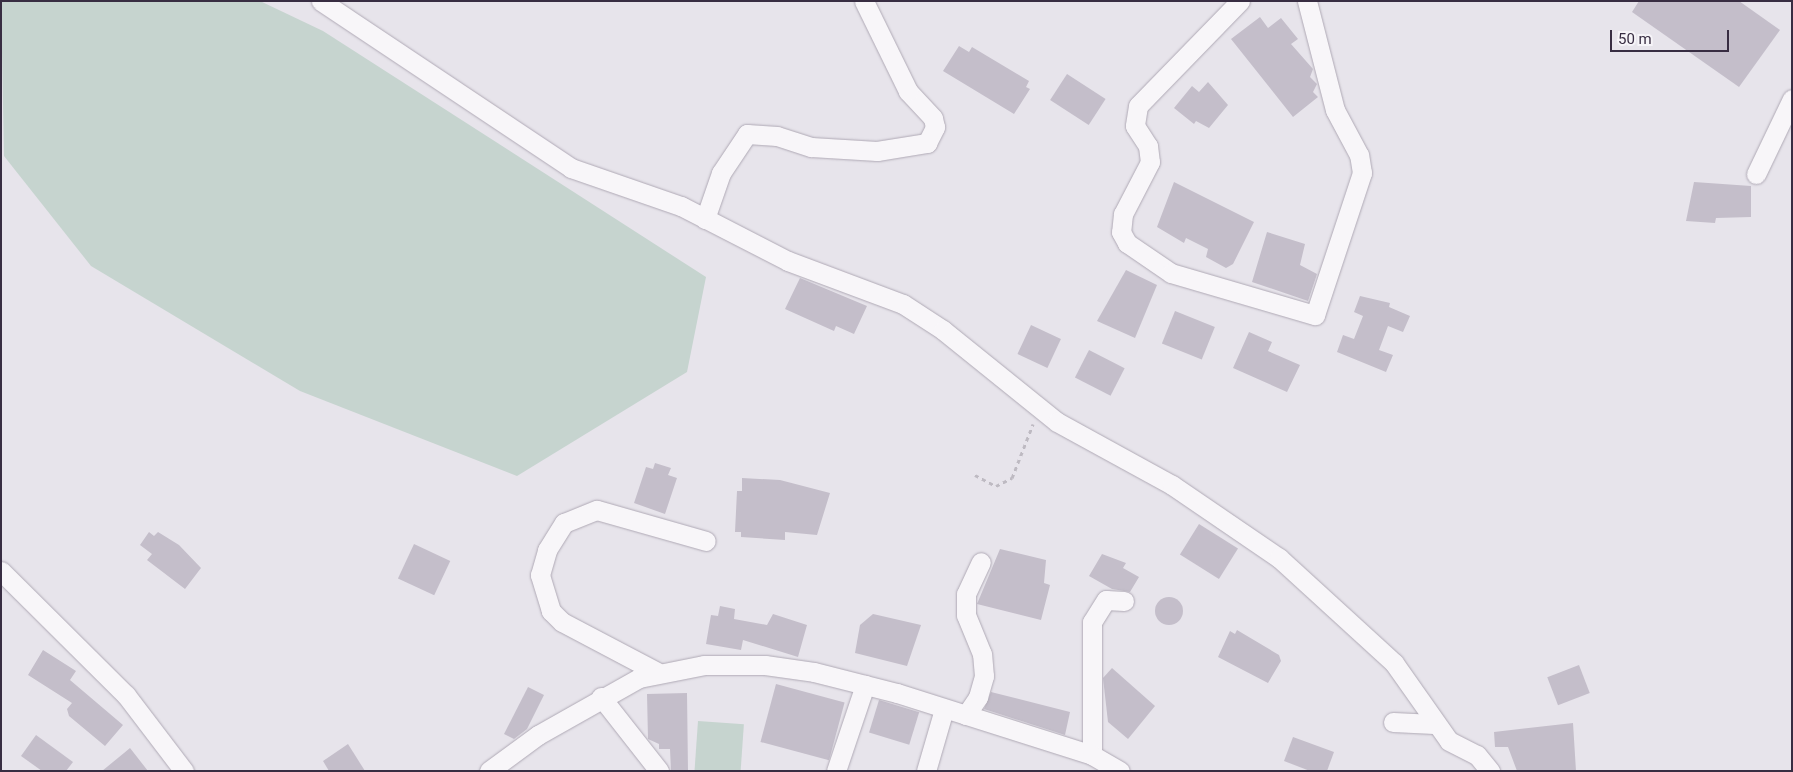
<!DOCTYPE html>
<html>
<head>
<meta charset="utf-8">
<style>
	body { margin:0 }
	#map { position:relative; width:1793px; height:772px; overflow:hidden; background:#e7e4eb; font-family:Roboto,sans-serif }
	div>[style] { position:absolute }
	.green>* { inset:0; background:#c6d4cf; transform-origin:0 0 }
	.building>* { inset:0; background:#c4beca; transform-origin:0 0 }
	.round { border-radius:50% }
	.path>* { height:3px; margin-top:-1.5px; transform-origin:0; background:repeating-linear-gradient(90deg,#bebac2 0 4px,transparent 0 8px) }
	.roads { filter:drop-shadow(0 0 1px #afa9b5) drop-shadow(0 0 1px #afa9b5) }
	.minor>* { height:19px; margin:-9.5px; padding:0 9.5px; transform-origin:9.5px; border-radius:9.5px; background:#f8f6f9 }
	span { translate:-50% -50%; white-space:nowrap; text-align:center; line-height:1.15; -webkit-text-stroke:4px #f6f4f8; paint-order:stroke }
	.frame { position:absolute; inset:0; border:2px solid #382d42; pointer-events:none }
	.scale { position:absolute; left:1610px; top:30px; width:119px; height:22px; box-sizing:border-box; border:2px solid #382d42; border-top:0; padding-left:6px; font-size:15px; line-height:18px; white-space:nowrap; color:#382d42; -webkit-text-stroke:4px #f6f4f8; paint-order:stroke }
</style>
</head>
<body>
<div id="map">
	<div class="green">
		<i style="clip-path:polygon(1px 1px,260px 1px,323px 31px,706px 277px,687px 372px,517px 476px,300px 391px,91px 266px,4px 156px)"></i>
		<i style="left:698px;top:721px;width:46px;height:50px;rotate:4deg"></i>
	</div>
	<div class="building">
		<i style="clip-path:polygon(1639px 1px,1739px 1px,1780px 30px,1739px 87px,1632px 12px)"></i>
		<i style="clip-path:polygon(1260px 17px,1268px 28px,1281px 18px,1298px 39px,1291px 44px,1313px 69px,1310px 77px,1317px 84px,1313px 92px,1318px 97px,1293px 117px,1231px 39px)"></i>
		<i style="clip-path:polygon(959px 46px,969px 52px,972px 47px,1029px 81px,1026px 87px,1030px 89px,1014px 114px,943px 71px)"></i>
		<i style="left:1067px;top:74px;width:46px;height:31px;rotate:33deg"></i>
		<i style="clip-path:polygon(1208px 82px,1228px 105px,1209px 128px,1196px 121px,1194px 124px,1174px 108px,1192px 86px,1199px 92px)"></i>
		<i style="clip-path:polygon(1174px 182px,1254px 222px,1233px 264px,1226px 268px,1206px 257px,1208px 249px,1186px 238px,1184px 243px,1157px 227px)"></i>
		<i style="clip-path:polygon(1694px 182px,1751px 186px,1751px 217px,1716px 218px,1715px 223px,1686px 221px)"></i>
		<i style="clip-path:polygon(1267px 232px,1305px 244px,1300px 265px,1317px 274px,1308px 301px,1252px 282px)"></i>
		<i style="clip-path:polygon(1126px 270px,1157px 285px,1135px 338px,1097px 321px)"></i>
		<i style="clip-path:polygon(800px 278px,867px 306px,854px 334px,836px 326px,834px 331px,785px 309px)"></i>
		<i style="clip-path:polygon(1360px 296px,1390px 303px,1389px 307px,1410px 316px,1403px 332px,1388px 326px,1379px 350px,1393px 355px,1386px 372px,1337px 352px,1343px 335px,1354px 339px,1363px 316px,1354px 312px)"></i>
		<i style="left:1175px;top:311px;width:43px;height:35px;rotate:22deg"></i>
		<i style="left:1031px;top:325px;width:33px;height:32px;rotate:25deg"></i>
		<i style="clip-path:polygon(1249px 332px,1272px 342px,1268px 351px,1300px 365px,1287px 392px,1233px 368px)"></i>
		<i style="left:1089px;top:350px;width:40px;height:31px;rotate:27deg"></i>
		<i style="clip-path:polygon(655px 463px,671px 468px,668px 475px,677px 478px,665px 514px,634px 503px,646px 467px,653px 469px)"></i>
		<i style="clip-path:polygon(742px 478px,780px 480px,830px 493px,817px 535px,785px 532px,785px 540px,741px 537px,741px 532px,735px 532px,737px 491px,742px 491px)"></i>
		<i style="left:1199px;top:524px;width:46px;height:36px;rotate:32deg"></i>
		<i style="clip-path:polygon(149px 532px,154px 536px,158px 532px,179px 545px,201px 568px,185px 589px,147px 560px,152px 554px,140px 545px)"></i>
		<i style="left:414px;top:544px;width:40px;height:38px;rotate:25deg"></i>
		<i style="clip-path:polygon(1000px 549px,1046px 560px,1044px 583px,1050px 585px,1041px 620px,977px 604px)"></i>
		<i style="clip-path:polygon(1102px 554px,1126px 563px,1123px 568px,1139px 577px,1130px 592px,1112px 589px,1089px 576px)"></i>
		<i class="round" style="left:1155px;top:597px;width:28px;height:28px"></i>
		<i style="clip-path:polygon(720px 606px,735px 609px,734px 619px,767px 625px,773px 614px,807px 625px,798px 657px,743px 640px,741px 650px,706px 644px,711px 615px,718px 616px)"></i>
		<i style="clip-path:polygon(873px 614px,921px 625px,907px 666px,855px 653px,860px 625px)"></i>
		<i style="clip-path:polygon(1237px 630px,1279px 655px,1281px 661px,1268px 683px,1218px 657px,1230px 631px,1235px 634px)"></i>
		<i style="clip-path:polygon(43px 650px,76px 671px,70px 680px,123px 725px,105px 746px,69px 716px,67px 709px,72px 703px,28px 675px)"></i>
		<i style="left:1579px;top:665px;width:30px;height:34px;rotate:69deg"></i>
		<i style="clip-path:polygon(1112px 668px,1155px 706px,1128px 739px,1108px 722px,1103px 678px)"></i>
		<i style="left:776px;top:684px;width:71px;height:60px;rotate:15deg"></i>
		<i style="clip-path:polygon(528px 687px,544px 695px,527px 729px,514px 739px,504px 734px)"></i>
		<i style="clip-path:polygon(991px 692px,1070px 712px,1065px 735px,984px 709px)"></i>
		<i style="clip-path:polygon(687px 693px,688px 771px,671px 771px,670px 749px,659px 749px,659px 744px,648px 739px,647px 694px)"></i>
		<i style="left:879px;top:700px;width:42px;height:34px;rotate:17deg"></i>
		<i style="clip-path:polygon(1573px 723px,1576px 771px,1517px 771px,1508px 747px,1495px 747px,1494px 732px)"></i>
		<i style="clip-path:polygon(36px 735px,73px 762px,66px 771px,42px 771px,21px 756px)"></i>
		<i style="clip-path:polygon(1293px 737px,1334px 752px,1327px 771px,1310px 771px,1284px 761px)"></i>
		<i style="clip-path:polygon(348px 744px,365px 771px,329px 771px,323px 761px)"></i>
		<i style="clip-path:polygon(130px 748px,148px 771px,102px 771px,124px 753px)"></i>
	</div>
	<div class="path">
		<i style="left:975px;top:475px;width:24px;rotate:28deg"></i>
		<i style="left:996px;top:486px;width:18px;rotate:-27deg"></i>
		<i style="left:1012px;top:478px;width:58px;rotate:-68.7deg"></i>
	</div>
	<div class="roads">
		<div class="minor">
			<i style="left:321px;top:1px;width:301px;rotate:33.7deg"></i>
			<i style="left:571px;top:168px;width:116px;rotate:19.1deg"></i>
			<i style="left:681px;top:206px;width:120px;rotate:27.2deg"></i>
			<i style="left:788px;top:261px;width:123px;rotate:20.5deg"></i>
			<i style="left:903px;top:304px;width:48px;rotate:33deg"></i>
			<i style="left:943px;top:330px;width:146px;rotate:38.9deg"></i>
			<i style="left:1057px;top:422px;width:131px;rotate:28.7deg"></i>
			<i style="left:1172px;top:485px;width:130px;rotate:34.3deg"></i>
			<i style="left:1279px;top:558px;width:156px;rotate:42.4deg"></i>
			<i style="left:1394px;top:663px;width:95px;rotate:54.8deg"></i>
			<i style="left:1449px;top:741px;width:31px;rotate:27deg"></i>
			<i style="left:1477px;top:755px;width:21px;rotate:51deg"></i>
			<i style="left:1240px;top:1px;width:146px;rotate:134.2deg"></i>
			<i style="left:1138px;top:106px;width:20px;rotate:99deg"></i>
			<i style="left:1135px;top:126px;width:24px;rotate:57deg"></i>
			<i style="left:1148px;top:146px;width:16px;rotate:83deg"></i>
			<i style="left:1150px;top:162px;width:59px;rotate:117.4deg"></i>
			<i style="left:1123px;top:214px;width:18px;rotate:96deg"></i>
			<i style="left:1121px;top:232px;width:13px;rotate:61deg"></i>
			<i style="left:1127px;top:243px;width:53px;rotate:34.3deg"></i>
			<i style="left:1171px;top:273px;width:150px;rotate:16.3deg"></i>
			<i style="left:1315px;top:315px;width:150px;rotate:-71.7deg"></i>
			<i style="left:1362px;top:173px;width:18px;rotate:-99deg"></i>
			<i style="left:1359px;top:155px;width:51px;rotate:-118.1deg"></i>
			<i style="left:1335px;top:110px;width:113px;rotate:-104.4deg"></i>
			<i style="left:1756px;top:174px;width:83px;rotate:-64.4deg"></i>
			<i style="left:705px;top:219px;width:49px;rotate:-70.8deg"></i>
			<i style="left:721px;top:173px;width:47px;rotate:-56.3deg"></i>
			<i style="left:747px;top:134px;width:30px;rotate:4deg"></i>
			<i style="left:777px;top:136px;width:36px;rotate:18deg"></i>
			<i style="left:811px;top:147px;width:66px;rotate:3.5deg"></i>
			<i style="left:877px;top:151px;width:51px;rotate:-9.1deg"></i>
			<i style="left:927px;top:143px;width:18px;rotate:-63deg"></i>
			<i style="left:935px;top:127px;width:9px;rotate:-103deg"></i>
			<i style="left:933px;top:118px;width:37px;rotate:-133deg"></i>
			<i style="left:908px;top:91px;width:100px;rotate:-116.1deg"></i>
			<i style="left:1px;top:571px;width:176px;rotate:44.8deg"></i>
			<i style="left:126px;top:695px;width:96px;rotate:52.7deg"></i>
			<i style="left:657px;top:672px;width:107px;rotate:-152.2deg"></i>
			<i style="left:562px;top:622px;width:16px;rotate:-135deg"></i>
			<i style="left:551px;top:611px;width:38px;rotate:-107deg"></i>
			<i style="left:540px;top:575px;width:26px;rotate:-74deg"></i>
			<i style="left:547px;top:550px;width:32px;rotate:-58deg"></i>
			<i style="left:564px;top:523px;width:35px;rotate:-22deg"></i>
			<i style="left:597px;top:510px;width:113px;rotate:15.9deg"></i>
			<i style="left:601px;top:697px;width:94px;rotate:51.9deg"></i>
			<i style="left:966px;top:715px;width:22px;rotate:-56deg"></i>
			<i style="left:978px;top:697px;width:22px;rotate:-74deg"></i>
			<i style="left:984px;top:676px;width:22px;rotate:-95deg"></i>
			<i style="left:982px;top:654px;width:42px;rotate:-112.3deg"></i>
			<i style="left:966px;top:615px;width:21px;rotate:-90deg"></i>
			<i style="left:966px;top:594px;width:35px;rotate:-65deg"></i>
			<i style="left:1393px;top:722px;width:41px;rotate:2.8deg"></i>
			<i style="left:1092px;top:755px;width:133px;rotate:-90deg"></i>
			<i style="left:1092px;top:622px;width:26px;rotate:-58deg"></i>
			<i style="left:1106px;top:600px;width:18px;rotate:3deg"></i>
			<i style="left:489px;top:771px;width:61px;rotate:-36.3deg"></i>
			<i style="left:538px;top:735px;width:116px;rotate:-29.4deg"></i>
			<i style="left:639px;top:678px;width:66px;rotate:-11.3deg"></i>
			<i style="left:704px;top:665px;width:61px"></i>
			<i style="left:765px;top:665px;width:49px;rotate:8.1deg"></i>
			<i style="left:814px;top:672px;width:86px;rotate:14.2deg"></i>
			<i style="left:897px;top:693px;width:205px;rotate:17.6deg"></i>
			<i style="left:1092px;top:755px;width:32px;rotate:30deg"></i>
			<i style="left:836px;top:771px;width:91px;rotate:-71.4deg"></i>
			<i style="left:926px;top:771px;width:65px;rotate:-73.8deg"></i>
		</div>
	</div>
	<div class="frame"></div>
	<div class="scale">50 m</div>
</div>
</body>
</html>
